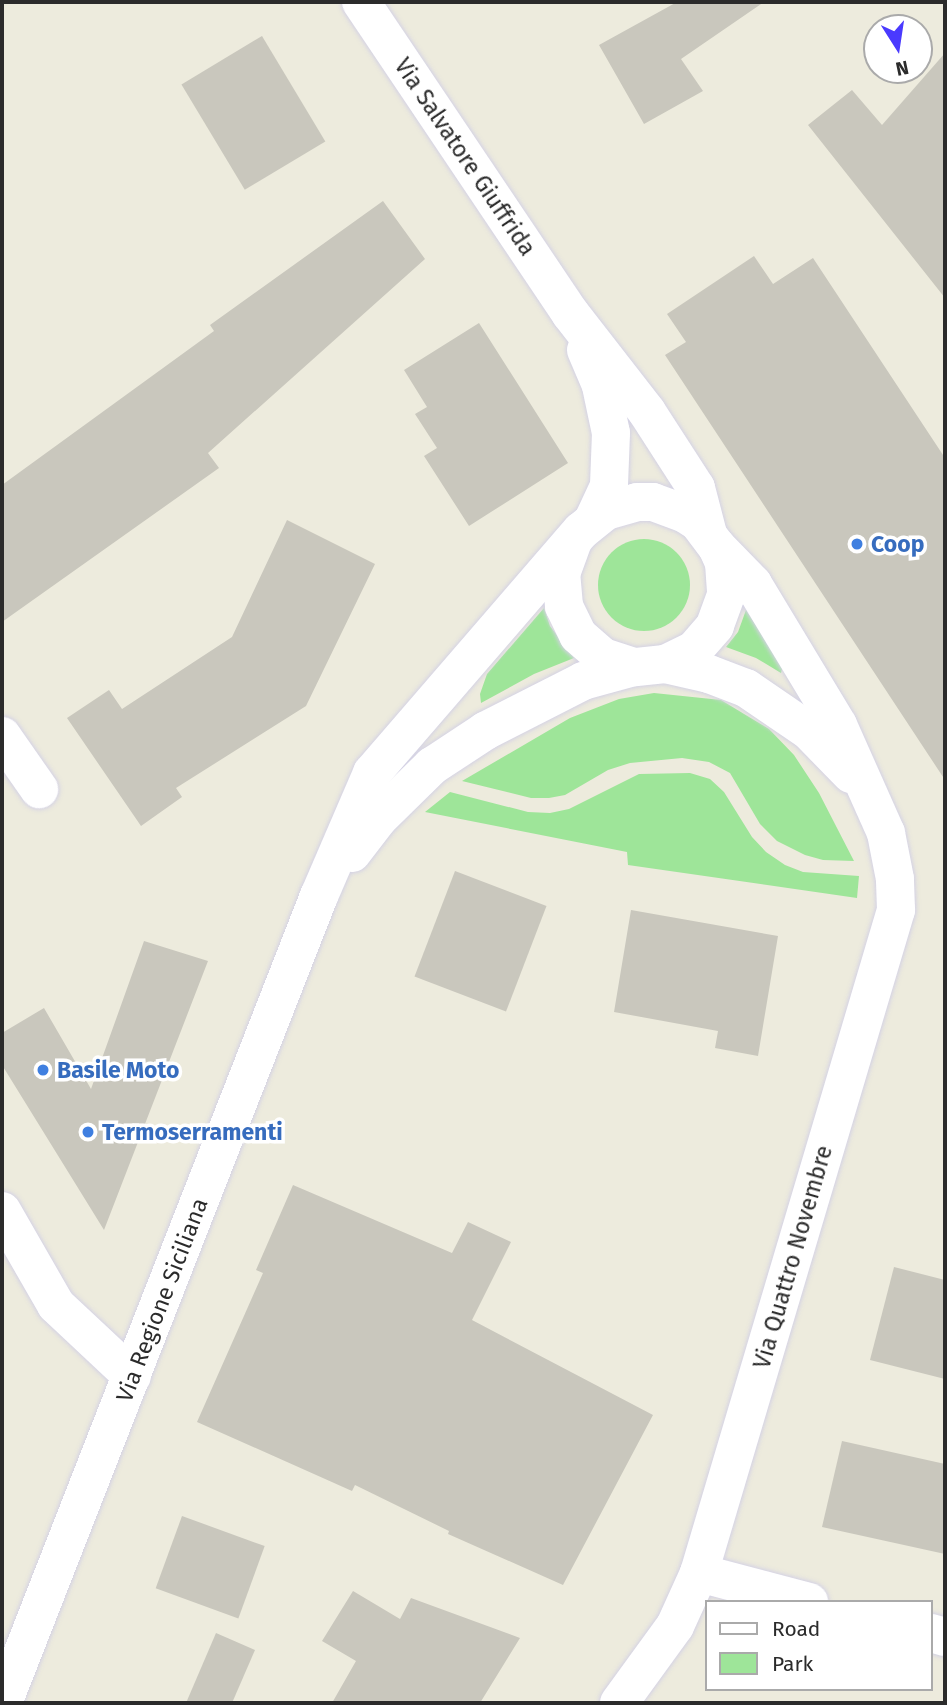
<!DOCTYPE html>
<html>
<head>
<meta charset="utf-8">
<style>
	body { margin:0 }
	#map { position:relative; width:947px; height:1705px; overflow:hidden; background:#edebdd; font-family:"Fira Sans",sans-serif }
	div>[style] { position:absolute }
	.green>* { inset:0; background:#9ee599 }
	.round { border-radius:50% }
	.building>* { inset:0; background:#c9c7bd; transform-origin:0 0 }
	.roads { filter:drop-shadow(0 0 2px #d4d2e4) drop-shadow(0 0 2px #d4d2e4) }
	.street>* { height:38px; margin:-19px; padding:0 19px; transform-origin:19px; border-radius:19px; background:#fff }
	.secondary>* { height:38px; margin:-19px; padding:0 19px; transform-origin:19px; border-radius:19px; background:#fff }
	.dots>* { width:19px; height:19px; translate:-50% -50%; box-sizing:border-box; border:4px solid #fff; border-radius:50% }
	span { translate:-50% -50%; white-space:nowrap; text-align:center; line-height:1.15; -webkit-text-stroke:7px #fff; paint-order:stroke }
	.street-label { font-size:23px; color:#2b2b2b }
	.shop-label { font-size:23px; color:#366cbe; font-weight:700 }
	.left { translate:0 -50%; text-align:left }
	.frame { position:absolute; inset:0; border:4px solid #2b2b2b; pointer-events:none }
	.legend { position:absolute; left:705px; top:1600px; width:228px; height:91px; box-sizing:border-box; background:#fff; border:2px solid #aaa; margin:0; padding:9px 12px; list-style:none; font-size:21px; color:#2b2b2b }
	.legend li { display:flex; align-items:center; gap:14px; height:35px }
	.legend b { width:35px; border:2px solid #aaa }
	.north { position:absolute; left:863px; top:14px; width:70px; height:70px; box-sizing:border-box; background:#fff; border:2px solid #aaa; border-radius:50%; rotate:168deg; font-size:19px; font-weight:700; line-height:28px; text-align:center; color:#2b2b2b }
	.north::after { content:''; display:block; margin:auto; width:24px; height:32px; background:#4a3afe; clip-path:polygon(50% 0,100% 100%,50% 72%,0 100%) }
</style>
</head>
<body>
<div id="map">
	<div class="green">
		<i class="round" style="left:598px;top:539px;width:92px;height:92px"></i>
		<i style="clip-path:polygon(544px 608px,550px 626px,574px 658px,534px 674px,481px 703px,480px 694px,487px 674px)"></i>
		<i style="clip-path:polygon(746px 610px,783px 666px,781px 673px,756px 658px,726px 647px,738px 632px)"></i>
		<i style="clip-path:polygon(654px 693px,721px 700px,769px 729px,794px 755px,819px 793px,854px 861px,823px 860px,805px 855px,777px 841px,760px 824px,730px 773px,709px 762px,682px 758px,630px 763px,608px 770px,565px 795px,549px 798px,531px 798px,462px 781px,570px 718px,619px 699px)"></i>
		<i style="clip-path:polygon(690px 773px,710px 779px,724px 792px,752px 837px,766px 852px,785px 865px,803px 872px,859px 876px,857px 898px,628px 865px,627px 852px,425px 812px,450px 792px,528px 812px,550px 813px,569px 809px,639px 774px)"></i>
	</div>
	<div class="building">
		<i style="clip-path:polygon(677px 2px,764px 2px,681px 59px,703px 91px,644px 124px,599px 45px)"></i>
		<i style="left:262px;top:36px;width:123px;height:94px;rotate:59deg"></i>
		<i style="clip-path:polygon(945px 53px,945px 298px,808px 125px,852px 90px,882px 125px)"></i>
		<i style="clip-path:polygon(383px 201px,425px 259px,208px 453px,219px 468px,2px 622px,2px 485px,214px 331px,210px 325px)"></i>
		<i style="clip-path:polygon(754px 256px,773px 284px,813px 258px,945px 458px,945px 780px,665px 355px,686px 342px,667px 314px)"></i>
		<i style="clip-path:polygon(479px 323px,568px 463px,469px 526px,424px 456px,437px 448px,415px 414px,427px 407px,404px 370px)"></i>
		<i style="clip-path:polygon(287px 520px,375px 564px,306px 706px,176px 788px,182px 797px,141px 826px,67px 718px,109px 690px,122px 709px,232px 637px)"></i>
		<i style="left:455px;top:871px;width:98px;height:113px;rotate:21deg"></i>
		<i style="clip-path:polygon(631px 910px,778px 936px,758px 1056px,715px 1048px,718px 1031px,614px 1012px)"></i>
		<i style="clip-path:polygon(144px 941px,208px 961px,104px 1230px,2px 1065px,2px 1033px,44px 1008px,91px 1089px)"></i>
		<i style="clip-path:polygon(293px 1185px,452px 1253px,468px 1222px,511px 1242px,472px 1320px,653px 1415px,563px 1585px,448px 1534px,449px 1531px,355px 1485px,352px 1491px,197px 1422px,263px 1273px,256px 1270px)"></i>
		<i style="clip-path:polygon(894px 1267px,945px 1280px,945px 1379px,870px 1360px)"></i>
		<i style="clip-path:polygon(842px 1441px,945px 1464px,945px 1554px,822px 1527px)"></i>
		<i style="left:182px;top:1516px;width:88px;height:77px;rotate:20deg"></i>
		<i style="clip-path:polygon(353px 1591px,400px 1619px,411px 1598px,520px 1638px,480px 1703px,332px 1703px,356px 1661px,322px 1641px)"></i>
		<i style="clip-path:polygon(216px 1633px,255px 1650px,232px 1703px,186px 1703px)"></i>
	</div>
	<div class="roads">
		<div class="street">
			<i style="left:665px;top:664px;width:45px;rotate:12.8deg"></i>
			<i style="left:709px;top:674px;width:40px;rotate:21deg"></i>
			<i style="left:746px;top:688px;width:76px;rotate:34.3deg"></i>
			<i style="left:809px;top:731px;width:60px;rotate:45.7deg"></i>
			<i style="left:2px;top:736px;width:65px;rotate:55.1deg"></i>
			<i style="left:2px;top:1211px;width:108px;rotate:60.1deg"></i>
			<i style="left:56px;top:1305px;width:104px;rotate:43.1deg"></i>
			<i style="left:699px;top:1573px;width:114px;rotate:14.8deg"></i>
			<i style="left:931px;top:1633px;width:15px;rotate:16deg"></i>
			<i style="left:619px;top:1703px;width:95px;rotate:-54deg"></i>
			<i style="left:675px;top:1626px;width:58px;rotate:-65.6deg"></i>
			<i style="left:699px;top:1573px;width:692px;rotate:-73.45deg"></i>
			<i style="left:896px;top:910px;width:31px;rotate:-92deg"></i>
			<i style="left:895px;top:879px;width:47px;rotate:-101.1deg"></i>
			<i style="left:886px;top:833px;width:118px;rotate:-114deg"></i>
			<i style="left:838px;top:725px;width:165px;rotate:-121.1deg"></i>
			<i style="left:753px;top:584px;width:52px;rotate:-134.2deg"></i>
		</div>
		<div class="secondary">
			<i style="left:361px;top:2px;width:375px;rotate:56.1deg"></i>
			<i style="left:570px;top:313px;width:125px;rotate:52.1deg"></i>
			<i style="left:647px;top:412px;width:90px;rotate:57.2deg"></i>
			<i style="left:696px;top:488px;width:48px;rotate:75.4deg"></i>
			<i style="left:586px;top:350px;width:39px;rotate:67deg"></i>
			<i style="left:601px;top:386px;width:48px;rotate:78deg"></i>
			<i style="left:611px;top:433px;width:53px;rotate:92.2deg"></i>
			<i style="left:609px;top:486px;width:38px;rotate:115deg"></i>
			<i style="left:352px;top:853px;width:43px;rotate:-52.6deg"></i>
			<i style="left:378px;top:819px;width:76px;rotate:-44.5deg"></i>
			<i style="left:432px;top:766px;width:64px;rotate:-33.4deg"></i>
			<i style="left:485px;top:731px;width:110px;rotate:-27deg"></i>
			<i style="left:583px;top:681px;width:53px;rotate:-15.4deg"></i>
			<i style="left:3px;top:1703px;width:867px;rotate:-68.62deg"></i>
			<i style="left:319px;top:896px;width:134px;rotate:-66.7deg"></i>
			<i style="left:372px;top:773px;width:320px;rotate:-49.2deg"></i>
			<i style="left:581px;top:531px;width:32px;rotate:-39deg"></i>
			<i style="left:606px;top:511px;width:32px;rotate:-16deg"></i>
			<i style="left:637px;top:502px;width:16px"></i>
			<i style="left:653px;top:502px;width:33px;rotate:20deg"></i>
			<i style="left:684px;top:513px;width:17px;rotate:33deg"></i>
			<i style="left:698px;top:522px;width:31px;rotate:53deg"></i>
			<i style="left:717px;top:547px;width:17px;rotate:66deg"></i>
			<i style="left:724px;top:563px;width:32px;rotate:86deg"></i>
			<i style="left:726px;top:595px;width:33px;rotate:110deg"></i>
			<i style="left:715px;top:626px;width:32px;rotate:131deg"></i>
			<i style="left:694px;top:650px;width:32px;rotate:154deg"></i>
			<i style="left:665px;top:664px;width:31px;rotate:174deg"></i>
			<i style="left:634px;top:667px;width:33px;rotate:-162deg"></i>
			<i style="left:603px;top:657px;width:33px;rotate:-139deg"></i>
			<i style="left:578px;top:635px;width:32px;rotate:-116deg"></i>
			<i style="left:564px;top:606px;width:32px;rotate:-95deg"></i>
			<i style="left:561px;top:574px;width:33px;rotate:-70deg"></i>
		</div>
	</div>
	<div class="dots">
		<i style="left:857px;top:544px;background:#3f7fe0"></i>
		<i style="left:43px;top:1070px;background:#3f7fe0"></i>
		<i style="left:88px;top:1132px;background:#3f7fe0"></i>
	</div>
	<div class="street-label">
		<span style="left:465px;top:157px;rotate:56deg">Via Salvatore Giuffrida</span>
		<span style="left:793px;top:1257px;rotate:-74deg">Via Quattro Novembre</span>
		<span style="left:162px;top:1300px;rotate:-69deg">Via Regione Siciliana</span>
	</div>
	<div class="shop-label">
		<span class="left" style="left:871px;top:544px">Coop</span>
		<span class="left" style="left:57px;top:1070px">Basile Moto</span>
		<span class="left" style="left:102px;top:1132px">Termoserramenti</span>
	</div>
	<div class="frame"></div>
	<ul class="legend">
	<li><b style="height:9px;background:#fff"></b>Road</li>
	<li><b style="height:19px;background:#9ee599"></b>Park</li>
	</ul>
	<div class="north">N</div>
</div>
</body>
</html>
